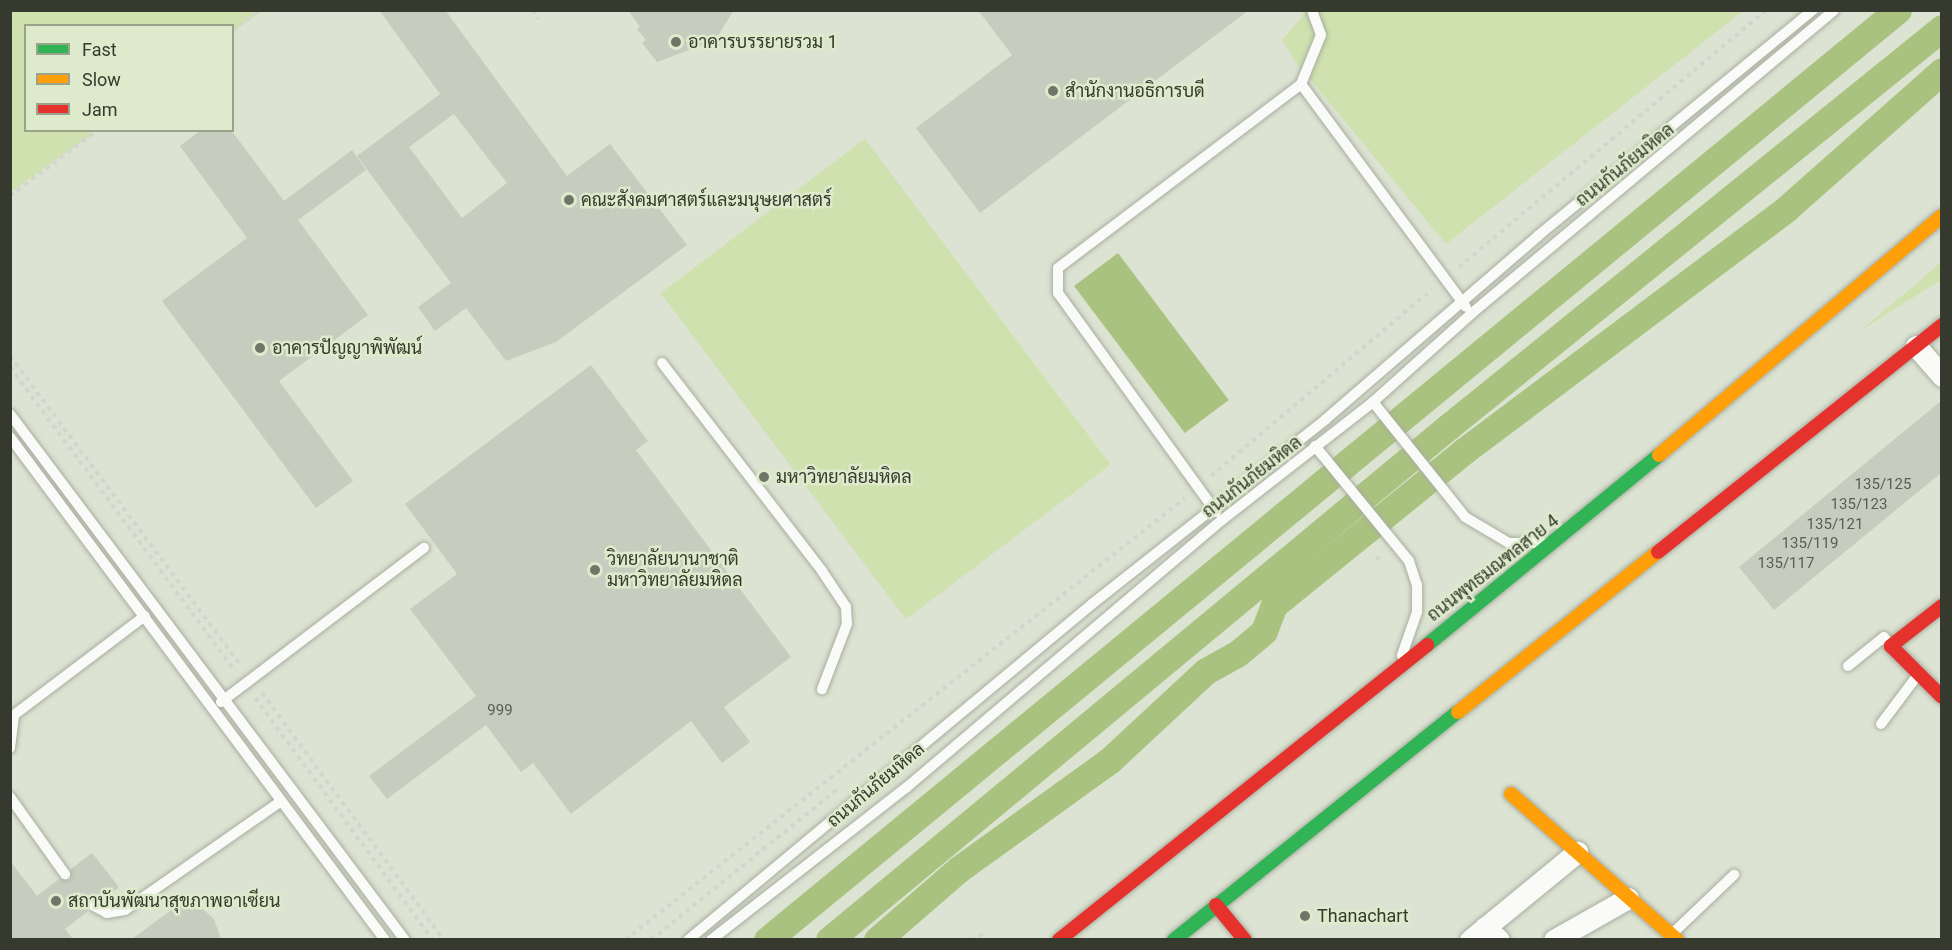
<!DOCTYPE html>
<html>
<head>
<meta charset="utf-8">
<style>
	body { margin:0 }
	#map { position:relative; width:1952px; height:950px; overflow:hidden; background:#dce3d2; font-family:Roboto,Sarabun,sans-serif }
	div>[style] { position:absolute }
	.green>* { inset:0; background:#cee1ae; transform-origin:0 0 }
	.water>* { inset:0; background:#aac27f; transform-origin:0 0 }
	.canal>* { height:27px; margin:-13.5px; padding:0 13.5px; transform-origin:13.5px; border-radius:13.5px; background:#aac27f }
	.building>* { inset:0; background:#c6ccbe }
	.path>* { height:4px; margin-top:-2px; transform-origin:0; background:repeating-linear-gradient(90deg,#d4d5d0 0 4.5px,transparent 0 9px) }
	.roads { filter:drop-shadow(0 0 2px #a8aea0) drop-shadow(0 0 2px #a8aea0) }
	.lane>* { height:10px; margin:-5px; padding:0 5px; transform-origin:5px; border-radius:5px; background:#fafbf8 }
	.street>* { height:21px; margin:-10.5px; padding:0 10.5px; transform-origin:10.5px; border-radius:10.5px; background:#fafbf8 }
	.fast>* { height:14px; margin:-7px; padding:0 7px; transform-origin:7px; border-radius:7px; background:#30b455 }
	.slow>* { height:14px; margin:-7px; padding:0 7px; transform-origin:7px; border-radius:7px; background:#ff9f0a }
	.jam>* { height:14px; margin:-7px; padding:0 7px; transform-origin:7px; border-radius:7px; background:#e5322d }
	.dots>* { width:16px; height:16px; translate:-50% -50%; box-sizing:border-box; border:3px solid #ddeacb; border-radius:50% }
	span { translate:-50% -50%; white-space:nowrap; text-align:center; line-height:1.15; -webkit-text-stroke:5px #ddeacb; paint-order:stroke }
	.number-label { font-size:15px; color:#5a5e52 }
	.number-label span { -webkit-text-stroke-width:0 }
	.poi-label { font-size:18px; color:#363a2e }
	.left { translate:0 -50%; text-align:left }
	.street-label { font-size:18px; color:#363a2e }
	.frame { position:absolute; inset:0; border:12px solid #363a2e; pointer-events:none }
	.legend { position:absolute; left:24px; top:24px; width:210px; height:108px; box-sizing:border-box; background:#ddeacb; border:2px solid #9aa48c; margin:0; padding:8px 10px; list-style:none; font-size:18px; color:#363a2e }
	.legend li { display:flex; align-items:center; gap:12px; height:30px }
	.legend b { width:30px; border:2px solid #9aa48c }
</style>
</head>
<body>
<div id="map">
	<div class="green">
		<i style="clip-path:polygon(11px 10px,262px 10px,262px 11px,233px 32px,232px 26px,26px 26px,26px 130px,96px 131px,11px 192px)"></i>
		<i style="clip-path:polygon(1307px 11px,1743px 11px,1446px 244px,1296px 62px,1282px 40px)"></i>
		<i style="left:865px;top:139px;width:408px;height:256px;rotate:53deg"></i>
		<i style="clip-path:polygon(1941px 262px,1941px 280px,1861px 330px,1916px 284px)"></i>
	</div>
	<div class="water">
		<i style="left:1118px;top:253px;width:184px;height:55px;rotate:53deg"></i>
	</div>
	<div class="canal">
		<i style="left:767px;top:940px;width:1464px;rotate:-39.43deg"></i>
		<i style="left:829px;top:940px;width:804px;rotate:-39.65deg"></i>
		<i style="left:1448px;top:427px;width:635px;rotate:-38.93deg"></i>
		<i style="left:877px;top:940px;width:108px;rotate:-40.9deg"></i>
		<i style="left:959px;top:869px;width:185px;rotate:-35.8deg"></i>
		<i style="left:1109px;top:761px;width:132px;rotate:-42.9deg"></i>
		<i style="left:1206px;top:671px;width:35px;rotate:-29deg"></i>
		<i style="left:1237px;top:654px;width:35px;rotate:-40deg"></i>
		<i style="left:1264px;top:631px;width:28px;rotate:-69deg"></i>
		<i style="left:1274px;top:605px;width:245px;rotate:-39deg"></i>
		<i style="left:1464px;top:451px;width:403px;rotate:-36.9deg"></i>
		<i style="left:1786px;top:209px;width:208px;rotate:-41.5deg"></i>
	</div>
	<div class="building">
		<i style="clip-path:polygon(evenodd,379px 10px,445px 10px,567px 176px,610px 144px,687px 245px,556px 342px,506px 361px,466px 308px,435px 331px,418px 307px,451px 283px,357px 156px,440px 94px,379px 10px,454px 114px,507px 183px,462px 218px,409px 147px,454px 114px)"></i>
		<i style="clip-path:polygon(628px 10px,734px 10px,719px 34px,705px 44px,657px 62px,642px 43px,646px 40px,637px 29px,640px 27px)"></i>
		<i style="clip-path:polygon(978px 10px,1249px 10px,980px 213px,916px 128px,1012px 55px)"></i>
		<i style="clip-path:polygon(201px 130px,231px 130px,284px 201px,352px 150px,366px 170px,298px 220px,368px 315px,279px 381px,353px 481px,316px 508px,162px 301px,247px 238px,180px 146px)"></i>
		<i style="clip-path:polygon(591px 365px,648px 441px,636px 450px,791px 657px,724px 707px,750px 742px,722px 763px,691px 721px,571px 814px,533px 763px,521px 772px,486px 725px,387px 799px,369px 776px,476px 696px,410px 609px,457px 574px,405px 504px)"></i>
		<i style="clip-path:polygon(1941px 401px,1941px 473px,1774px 610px,1739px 567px)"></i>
		<i style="clip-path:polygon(92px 853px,119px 887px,101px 901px,88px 902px,88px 911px,65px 929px,73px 939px,10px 939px,10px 861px,37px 896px,59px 879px,70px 880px,71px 869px)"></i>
		<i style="clip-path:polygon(189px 897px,214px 919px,221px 939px,132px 939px)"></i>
	</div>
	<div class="path">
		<i style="left:532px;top:10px;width:11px;rotate:56deg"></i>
		<i style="left:232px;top:31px;width:35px;rotate:-37deg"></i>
		<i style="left:10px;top:196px;width:110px;rotate:-36.9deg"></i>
		<i style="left:1459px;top:267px;width:400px;rotate:-39.9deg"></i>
		<i style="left:10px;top:356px;width:387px;rotate:53.3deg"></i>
		<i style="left:10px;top:367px;width:378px;rotate:53.5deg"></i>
		<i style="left:1211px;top:476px;width:289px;rotate:-40.2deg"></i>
		<i style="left:1376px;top:556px;width:6px;rotate:51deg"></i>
		<i style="left:262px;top:693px;width:307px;rotate:53.6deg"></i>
		<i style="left:255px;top:698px;width:300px;rotate:53.7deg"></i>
		<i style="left:625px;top:940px;width:713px;rotate:-38.28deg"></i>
		<i style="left:651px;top:940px;width:242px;rotate:-39deg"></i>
		<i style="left:971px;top:940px;width:18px;rotate:-27deg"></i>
	</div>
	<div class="roads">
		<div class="lane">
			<i style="left:1301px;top:84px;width:53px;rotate:-67.8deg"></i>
			<i style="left:1321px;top:35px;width:27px;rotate:-110deg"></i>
			<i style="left:662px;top:363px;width:262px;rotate:52.4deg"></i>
			<i style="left:822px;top:571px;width:43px;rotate:56.3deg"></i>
			<i style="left:846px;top:607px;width:17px;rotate:87deg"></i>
			<i style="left:847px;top:624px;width:70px;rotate:111deg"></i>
			<i style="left:1373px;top:402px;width:147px;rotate:51.3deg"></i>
			<i style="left:1465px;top:517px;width:51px;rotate:30.6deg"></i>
			<i style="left:1509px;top:543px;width:34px"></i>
			<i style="left:10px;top:414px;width:658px;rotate:53.1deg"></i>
			<i style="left:10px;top:437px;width:627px;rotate:53.29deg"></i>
			<i style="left:1315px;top:446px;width:149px;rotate:50.7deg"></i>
			<i style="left:1409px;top:561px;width:25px;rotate:72deg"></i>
			<i style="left:1417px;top:585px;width:27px;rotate:90deg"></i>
			<i style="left:1417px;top:612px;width:46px;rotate:109.2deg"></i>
			<i style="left:1216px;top:512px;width:270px;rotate:-125.8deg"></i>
			<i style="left:1058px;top:293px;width:25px;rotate:-90deg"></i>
			<i style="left:1058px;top:268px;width:305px;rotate:-37.1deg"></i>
			<i style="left:1301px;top:84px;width:277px;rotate:53.5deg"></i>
			<i style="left:1848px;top:666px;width:46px;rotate:-38.9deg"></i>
			<i style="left:1884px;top:637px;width:5px;rotate:53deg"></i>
			<i style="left:221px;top:702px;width:255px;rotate:-37.2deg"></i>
			<i style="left:10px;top:718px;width:169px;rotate:-37.1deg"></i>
			<i style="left:1881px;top:724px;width:60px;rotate:-53.1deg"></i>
			<i style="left:10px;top:748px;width:33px;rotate:-83deg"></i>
			<i style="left:10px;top:797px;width:95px;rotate:54.5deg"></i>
			<i style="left:94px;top:906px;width:15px;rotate:28deg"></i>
			<i style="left:107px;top:913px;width:18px;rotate:-9deg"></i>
			<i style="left:125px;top:910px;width:189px;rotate:-34.9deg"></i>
			<i style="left:1672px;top:934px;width:86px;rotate:-43.6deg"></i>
			<i style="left:688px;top:940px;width:525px;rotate:-39.75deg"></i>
			<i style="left:1092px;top:604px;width:298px;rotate:-38.3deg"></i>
			<i style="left:1326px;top:419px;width:281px;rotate:-40.8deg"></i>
			<i style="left:1539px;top:235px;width:355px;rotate:-39.4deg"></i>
			<i style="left:711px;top:940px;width:249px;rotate:-38deg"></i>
			<i style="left:907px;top:787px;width:413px;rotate:-40.3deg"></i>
			<i style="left:1222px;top:520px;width:192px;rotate:-38deg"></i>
			<i style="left:1373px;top:402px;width:132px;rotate:-41.9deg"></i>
			<i style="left:1471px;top:314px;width:473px;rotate:-39.9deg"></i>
		</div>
		<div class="street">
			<i style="left:1916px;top:346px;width:40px;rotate:49deg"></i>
			<i style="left:1485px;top:927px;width:19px;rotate:43deg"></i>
			<i style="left:1470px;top:940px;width:139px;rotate:-39.4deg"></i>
			<i style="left:1554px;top:940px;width:85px;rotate:-29.6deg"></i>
		</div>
		<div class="fast">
			<i style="left:1427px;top:645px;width:300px;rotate:-39.3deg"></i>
			<i style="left:1174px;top:940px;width:364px;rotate:-38.8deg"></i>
		</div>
		<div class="slow">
			<i style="left:1659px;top:455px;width:370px;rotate:-40.2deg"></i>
			<i style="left:1458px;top:712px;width:256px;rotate:-38.7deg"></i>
			<i style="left:1511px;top:794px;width:221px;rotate:41.3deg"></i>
		</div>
		<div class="jam">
			<i style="left:1658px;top:552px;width:364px;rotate:-38.6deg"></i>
			<i style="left:1942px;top:606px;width:65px;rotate:141.9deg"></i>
			<i style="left:1891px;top:646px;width:72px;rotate:45deg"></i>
			<i style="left:1216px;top:905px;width:45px;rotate:50.4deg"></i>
			<i style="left:1059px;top:940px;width:472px;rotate:-38.7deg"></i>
		</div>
	</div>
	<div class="dots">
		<i style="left:676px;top:42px;background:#707567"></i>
		<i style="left:1053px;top:91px;background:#707567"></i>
		<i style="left:569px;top:200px;background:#707567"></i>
		<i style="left:260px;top:348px;background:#707567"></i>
		<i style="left:764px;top:477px;background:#707567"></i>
		<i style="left:595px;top:570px;background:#707567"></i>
		<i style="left:56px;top:901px;background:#707567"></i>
		<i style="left:1305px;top:916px;background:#707567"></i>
	</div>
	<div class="number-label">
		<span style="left:1883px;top:485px">135/125</span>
		<span style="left:1859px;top:505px">135/123</span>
		<span style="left:1835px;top:525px">135/121</span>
		<span style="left:1810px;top:544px">135/119</span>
		<span style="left:1786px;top:564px">135/117</span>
		<span style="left:500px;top:711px">999</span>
	</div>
	<div class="poi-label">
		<span class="left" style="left:688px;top:42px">อาคารบรรยายรวม 1</span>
		<span class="left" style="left:1065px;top:91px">สำนักงานอธิการบดี</span>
		<span class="left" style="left:581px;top:200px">คณะสังคมศาสตร์และมนุษยศาสตร์</span>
		<span class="left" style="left:272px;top:348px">อาคารปัญญาพิพัฒน์</span>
		<span class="left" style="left:776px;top:477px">มหาวิทยาลัยมหิดล</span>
		<span class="left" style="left:607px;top:570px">วิทยาลัยนานาชาติ<br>มหาวิทยาลัยมหิดล</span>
		<span class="left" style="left:68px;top:901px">สถาบันพัฒนาสุขภาพอาเซียน</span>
		<span class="left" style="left:1317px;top:916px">Thanachart</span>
	</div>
	<div class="street-label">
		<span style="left:1625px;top:165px;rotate:-39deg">ถนนกันภัยมหิดล</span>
		<span style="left:1252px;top:477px;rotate:-38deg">ถนนกันภัยมหิดล</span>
		<span style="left:1493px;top:568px;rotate:-38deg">ถนนพุทธมณฑลสาย 4</span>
		<span style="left:876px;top:785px;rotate:-40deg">ถนนกันภัยมหิดล</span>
	</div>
	<div class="frame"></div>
	<ul class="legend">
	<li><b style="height:8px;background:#30b455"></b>Fast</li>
	<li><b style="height:8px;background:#ff9f0a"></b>Slow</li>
	<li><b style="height:8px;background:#e5322d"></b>Jam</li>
	</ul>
</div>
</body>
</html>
